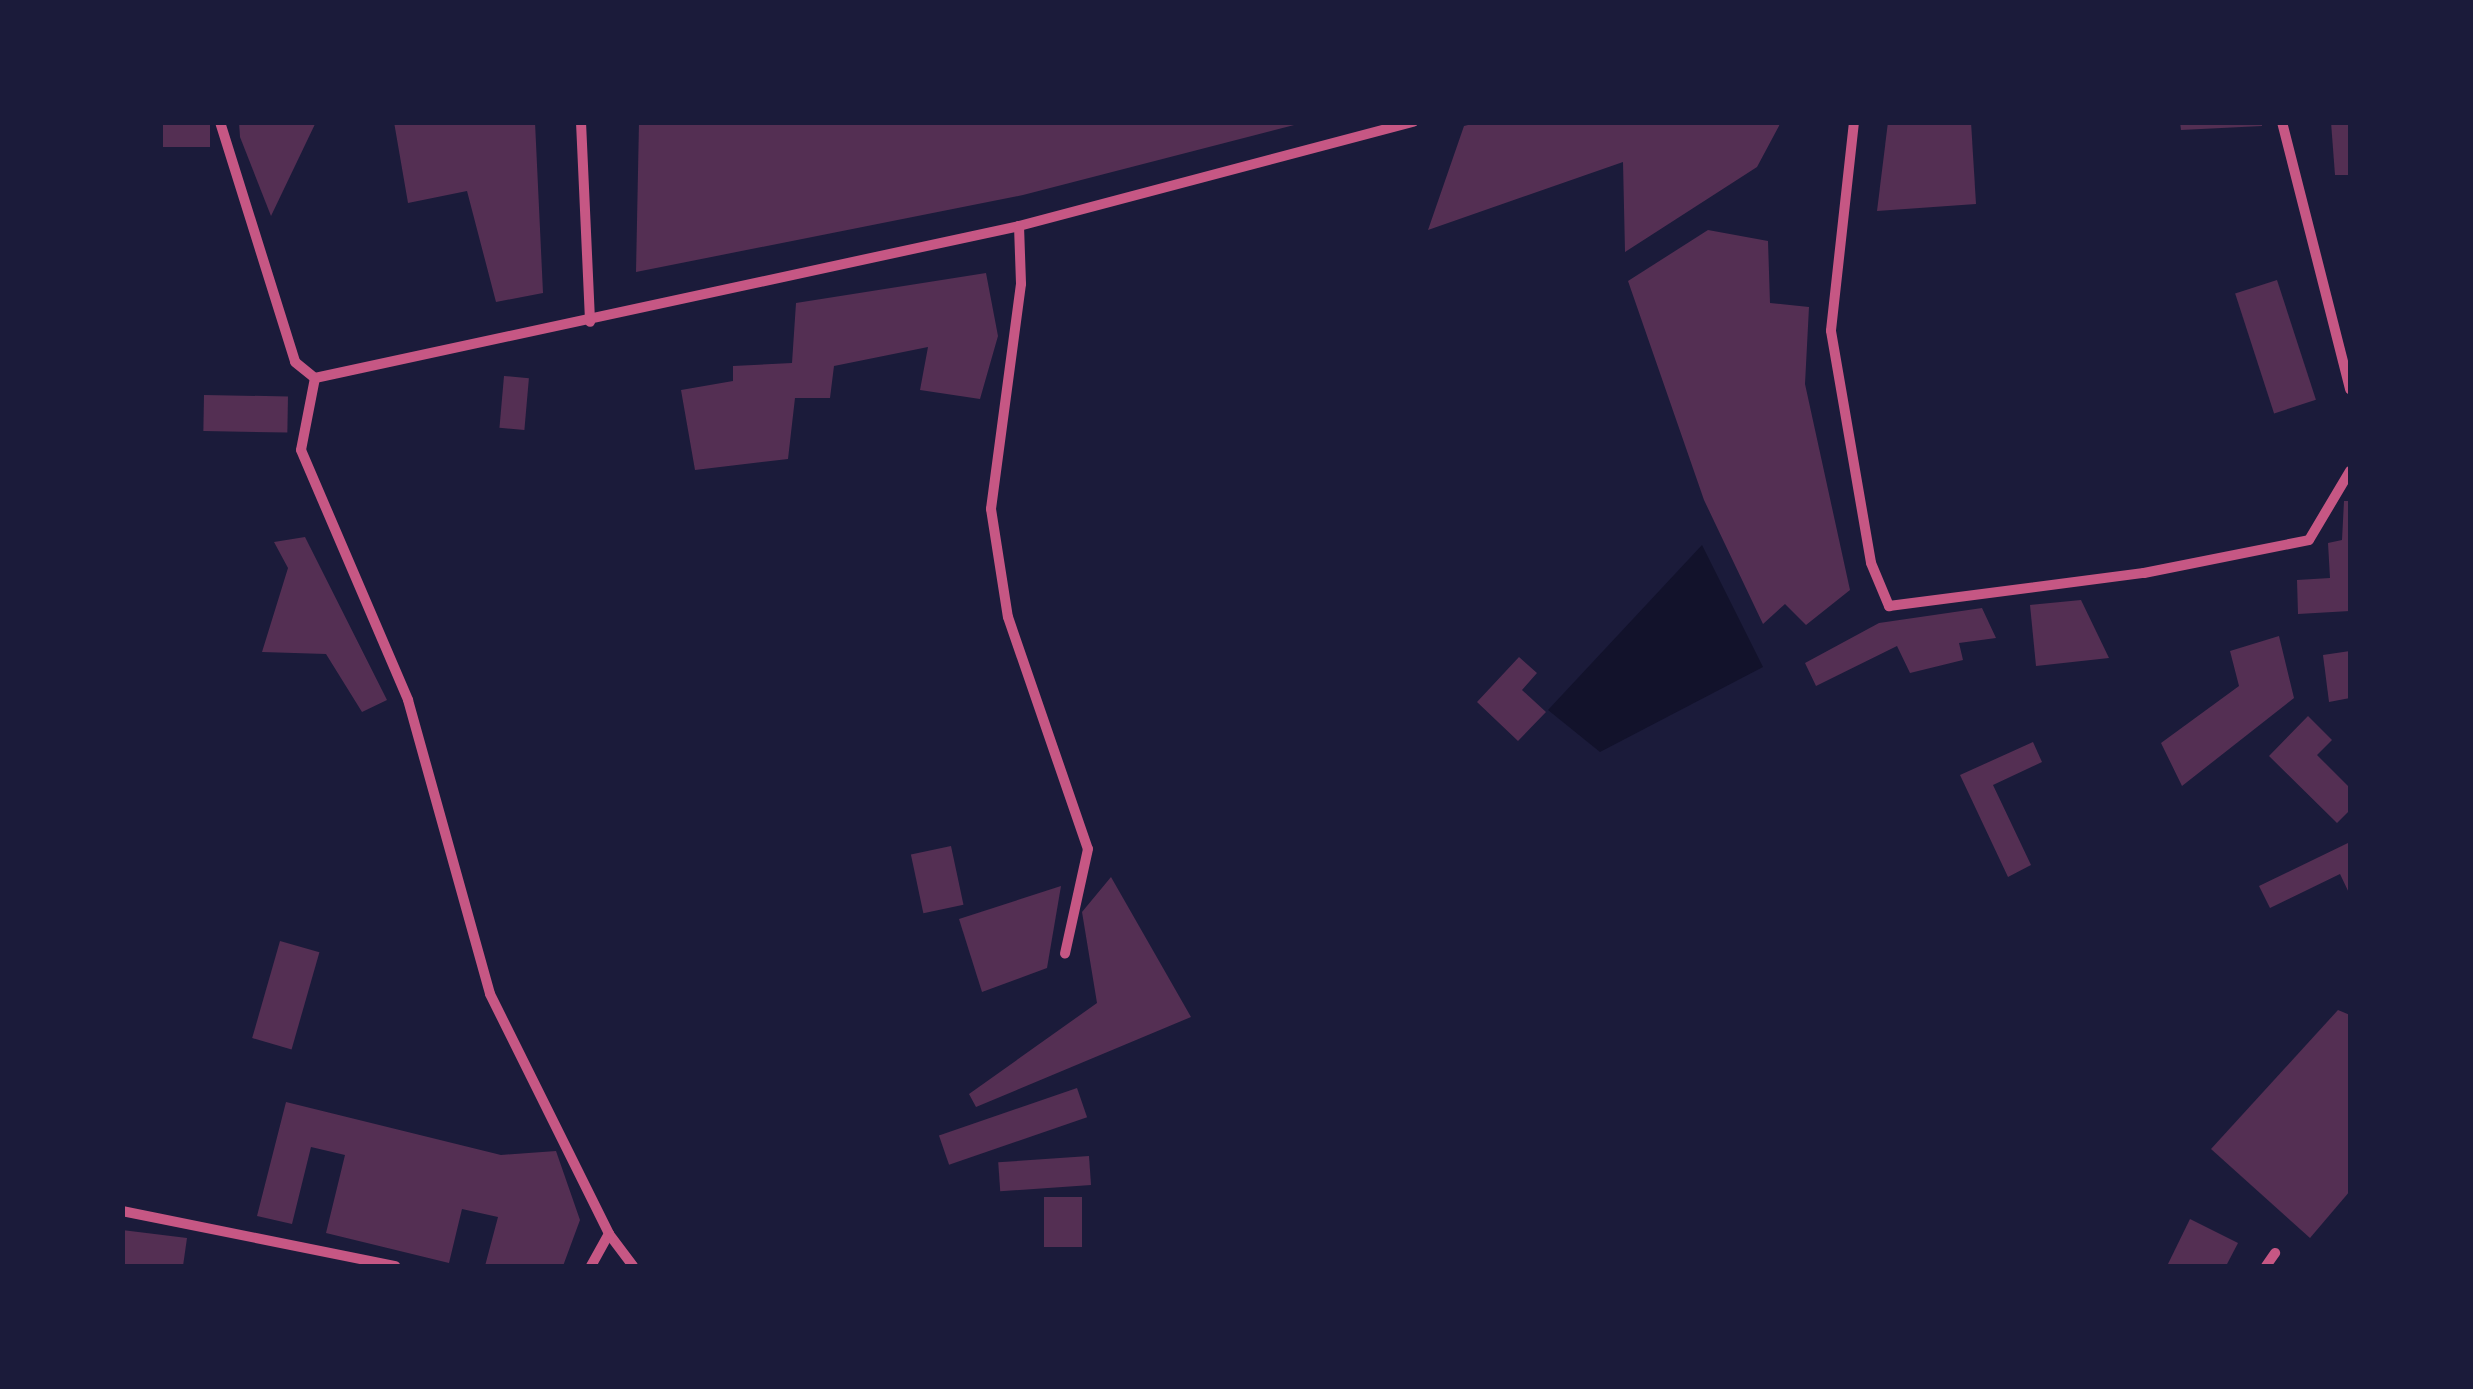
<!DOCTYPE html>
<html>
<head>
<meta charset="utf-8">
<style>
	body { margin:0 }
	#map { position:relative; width:2473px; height:1389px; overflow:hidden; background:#1b1b3a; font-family:Manrope,sans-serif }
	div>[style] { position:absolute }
	.water>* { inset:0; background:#12122b }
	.building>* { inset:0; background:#542f53; transform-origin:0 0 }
	.minor>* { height:10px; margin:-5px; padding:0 5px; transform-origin:5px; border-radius:5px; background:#c65784 }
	span { translate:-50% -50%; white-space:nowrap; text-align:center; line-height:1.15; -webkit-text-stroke:9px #1b1b3a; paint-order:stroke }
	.frame { position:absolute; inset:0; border:125px solid #1b1b3a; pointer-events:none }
</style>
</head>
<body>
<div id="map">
	<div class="water">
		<i style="clip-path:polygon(1702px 545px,1763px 667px,1600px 752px,1548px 710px)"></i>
	</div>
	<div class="building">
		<i style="left:163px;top:122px;width:47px;height:25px"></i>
		<i style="clip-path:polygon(239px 122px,316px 122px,271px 216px,240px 137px)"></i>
		<i style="clip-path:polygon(394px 122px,535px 122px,543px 293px,496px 302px,467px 191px,408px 203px)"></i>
		<i style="clip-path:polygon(639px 122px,1298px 122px,1298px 124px,1023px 195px,636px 272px)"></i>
		<i style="clip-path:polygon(1480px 122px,1781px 122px,1757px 167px,1625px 252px,1623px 162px,1428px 230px,1464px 126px)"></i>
		<i style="clip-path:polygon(1888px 122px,1971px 122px,1976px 204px,1877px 211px)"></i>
		<i style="clip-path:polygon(2180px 122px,2262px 122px,2262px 126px,2181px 130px)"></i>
		<i style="clip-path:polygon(2331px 122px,2350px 122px,2350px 175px,2335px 175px)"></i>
		<i style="clip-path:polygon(1708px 230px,1768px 241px,1770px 303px,1809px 307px,1805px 384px,1850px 590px,1806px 625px,1785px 604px,1763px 624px,1704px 500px,1628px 281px)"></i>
		<i style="clip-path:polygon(986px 273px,998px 336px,980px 399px,920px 390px,928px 347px,834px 366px,830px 398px,795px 398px,788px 459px,695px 470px,681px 390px,733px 381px,733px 366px,792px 363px,796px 303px)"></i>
		<i style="left:2277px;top:280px;width:126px;height:44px;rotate:72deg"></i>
		<i style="left:504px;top:376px;width:25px;height:52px;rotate:5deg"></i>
		<i style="left:204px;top:395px;width:84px;height:36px;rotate:1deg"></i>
		<i style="clip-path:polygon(2344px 501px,2350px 501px,2350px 611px,2298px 614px,2297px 580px,2330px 578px,2328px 543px,2342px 540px)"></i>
		<i style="clip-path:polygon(305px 537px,387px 700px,362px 712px,326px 654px,262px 652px,288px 568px,274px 542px)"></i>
		<i style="clip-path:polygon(2081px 600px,2109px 658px,2036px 666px,2030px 605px)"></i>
		<i style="clip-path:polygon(1982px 608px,1996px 638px,1959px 643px,1963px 660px,1910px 673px,1897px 646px,1816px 686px,1805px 663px,1879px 623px)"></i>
		<i style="clip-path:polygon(2279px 636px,2294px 698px,2182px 786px,2161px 743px,2239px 686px,2230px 651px)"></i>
		<i style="clip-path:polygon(2350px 651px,2350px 698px,2329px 702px,2323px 655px)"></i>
		<i style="clip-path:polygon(1519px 657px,1537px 673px,1522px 690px,1546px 712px,1518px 741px,1477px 702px)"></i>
		<i style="clip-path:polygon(2308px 716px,2332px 740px,2317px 755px,2350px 788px,2350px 810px,2337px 823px,2269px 756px)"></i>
		<i style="clip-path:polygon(2033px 742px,2042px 762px,1993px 785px,2031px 865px,2008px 877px,1960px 775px)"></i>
		<i style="clip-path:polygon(2350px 842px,2350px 895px,2340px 874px,2270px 908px,2259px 886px)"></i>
		<i style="left:951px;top:846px;width:60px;height:41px;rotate:78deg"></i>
		<i style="clip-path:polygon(1111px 877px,1191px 1017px,976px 1107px,969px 1094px,1097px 1003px,1082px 912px)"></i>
		<i style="clip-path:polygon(1061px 886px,1047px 968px,982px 992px,959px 919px)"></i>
		<i style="left:280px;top:941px;width:41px;height:101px;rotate:16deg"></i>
		<i style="clip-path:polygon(2338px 1010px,2350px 1015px,2350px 1191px,2310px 1238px,2211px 1149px)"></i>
		<i style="left:1077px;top:1088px;width:31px;height:146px;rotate:71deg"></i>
		<i style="clip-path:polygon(286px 1102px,501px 1155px,556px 1151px,580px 1220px,563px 1266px,485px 1266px,498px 1217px,462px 1209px,449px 1263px,326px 1233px,345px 1155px,311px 1147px,292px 1224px,257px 1216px)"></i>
		<i style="left:1089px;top:1156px;width:29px;height:91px;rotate:86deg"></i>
		<i style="left:1044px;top:1197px;width:38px;height:50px"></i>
		<i style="clip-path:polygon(2190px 1219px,2238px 1243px,2226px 1266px,2167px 1266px)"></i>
		<i style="clip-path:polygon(122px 1230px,187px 1238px,183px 1266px,122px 1266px)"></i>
	</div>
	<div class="minor">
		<i style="left:220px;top:122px;width:251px;rotate:72.6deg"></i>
		<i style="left:295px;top:362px;width:26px;rotate:39deg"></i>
		<i style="left:315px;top:378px;width:73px;rotate:101deg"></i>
		<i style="left:301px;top:450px;width:272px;rotate:66.8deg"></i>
		<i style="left:408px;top:700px;width:305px;rotate:74.4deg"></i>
		<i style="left:490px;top:994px;width:268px;rotate:63.6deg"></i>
		<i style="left:609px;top:1234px;width:40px;rotate:53deg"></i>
		<i style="left:581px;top:122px;width:200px;rotate:87.4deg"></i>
		<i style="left:1854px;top:122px;width:210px;rotate:96.3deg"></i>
		<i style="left:1831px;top:331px;width:235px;rotate:80.2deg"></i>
		<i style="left:1871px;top:563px;width:47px;rotate:67.3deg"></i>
		<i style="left:1889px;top:606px;width:257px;rotate:-7.4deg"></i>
		<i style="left:2144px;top:573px;width:168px;rotate:-11.3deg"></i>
		<i style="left:2309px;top:540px;width:80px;rotate:-59.3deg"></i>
		<i style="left:2282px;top:122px;width:276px;rotate:75.7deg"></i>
		<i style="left:1019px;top:226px;width:58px;rotate:88deg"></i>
		<i style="left:1021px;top:284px;width:227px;rotate:97.6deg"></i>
		<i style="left:991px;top:509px;width:109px;rotate:81.1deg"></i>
		<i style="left:1008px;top:617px;width:245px;rotate:71deg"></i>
		<i style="left:1088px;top:849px;width:107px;rotate:102.4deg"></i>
		<i style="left:315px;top:378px;width:720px;rotate:-12.18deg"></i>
		<i style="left:1019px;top:226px;width:408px;rotate:-14.8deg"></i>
		<i style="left:122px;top:1211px;width:279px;rotate:11.4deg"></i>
		<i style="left:591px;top:1266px;width:37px;rotate:-61deg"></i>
		<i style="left:2266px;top:1266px;width:16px;rotate:-55deg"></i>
	</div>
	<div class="frame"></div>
</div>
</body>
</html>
